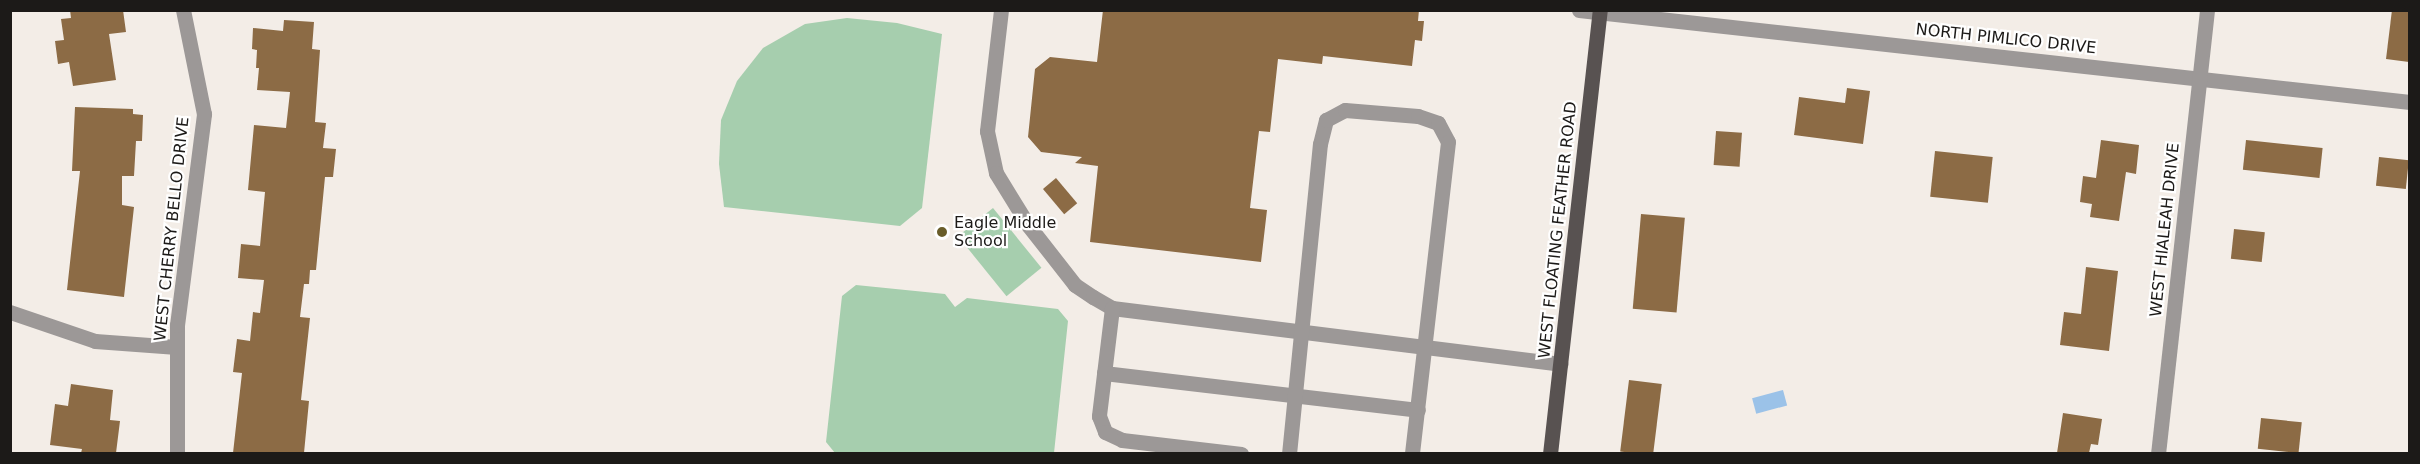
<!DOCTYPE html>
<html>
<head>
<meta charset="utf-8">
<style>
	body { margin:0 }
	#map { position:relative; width:2420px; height:464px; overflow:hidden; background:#f3ede7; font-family:"DejaVu Sans",sans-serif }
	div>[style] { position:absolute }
	.green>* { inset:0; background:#a6ceae; transform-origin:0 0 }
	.water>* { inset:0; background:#9bc2e8; transform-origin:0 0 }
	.building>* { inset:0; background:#8c6b45; transform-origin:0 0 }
	.minor>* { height:15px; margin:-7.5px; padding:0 7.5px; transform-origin:7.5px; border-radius:7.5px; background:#9c9897 }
	.major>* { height:15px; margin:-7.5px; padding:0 7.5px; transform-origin:7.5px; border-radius:7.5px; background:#585251 }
	.dots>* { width:16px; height:16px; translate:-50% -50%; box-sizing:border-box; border:3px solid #fff; border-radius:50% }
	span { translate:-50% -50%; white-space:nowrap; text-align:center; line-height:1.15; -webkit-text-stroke:4.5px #fff; paint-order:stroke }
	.street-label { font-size:16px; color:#1c1a18 }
	.poi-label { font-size:16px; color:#1c1a18 }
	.left { translate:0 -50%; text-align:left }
	.frame { position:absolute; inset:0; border:12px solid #1c1a18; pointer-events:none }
</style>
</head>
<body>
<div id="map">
	<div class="green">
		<i style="clip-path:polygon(847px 18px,897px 23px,942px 34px,922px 208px,900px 226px,724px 207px,719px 164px,721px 120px,737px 81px,763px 48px,805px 24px)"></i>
		<i style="left:993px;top:208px;width:77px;height:45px;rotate:51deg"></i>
		<i style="clip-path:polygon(856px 285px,945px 294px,955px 307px,967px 298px,1058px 309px,1068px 321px,1054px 453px,835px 453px,826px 442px,842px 296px)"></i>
	</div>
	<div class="water">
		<i style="left:1783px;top:390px;width:16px;height:32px;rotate:75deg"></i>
	</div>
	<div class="building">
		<i style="clip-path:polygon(70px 10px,123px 10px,126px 32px,109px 34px,116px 80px,73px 86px,69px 62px,58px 64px,55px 41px,64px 40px,61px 19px,71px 18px)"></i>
		<i style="clip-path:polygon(1103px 10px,1419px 10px,1418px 21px,1424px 21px,1422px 41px,1415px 40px,1412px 66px,1323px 56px,1322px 64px,1278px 59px,1270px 132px,1259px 131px,1250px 208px,1267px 210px,1261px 262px,1090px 242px,1098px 166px,1075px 163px,1082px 157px,1041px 152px,1028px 137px,1035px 69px,1050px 57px,1097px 62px)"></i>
		<i style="clip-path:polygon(2392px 10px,2409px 10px,2409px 62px,2386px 59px)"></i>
		<i style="clip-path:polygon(284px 20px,314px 22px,312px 49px,320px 50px,315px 122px,326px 123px,323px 148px,336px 149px,333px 177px,325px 177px,316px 270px,310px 270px,309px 284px,304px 284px,300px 317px,310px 318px,301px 400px,309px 401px,304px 453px,233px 453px,242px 373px,233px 372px,237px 339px,250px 341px,253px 312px,260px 313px,264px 280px,238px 278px,241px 244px,260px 246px,265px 192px,248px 190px,254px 125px,286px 128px,290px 92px,257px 90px,259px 68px,256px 68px,257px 50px,252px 49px,253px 28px,283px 31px)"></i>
		<i style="clip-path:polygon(1847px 88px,1870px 91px,1863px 144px,1794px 135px,1799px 97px,1845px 103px)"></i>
		<i style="clip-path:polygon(75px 107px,133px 109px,133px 114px,143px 115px,142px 141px,136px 141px,134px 176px,122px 176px,122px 205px,134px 207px,124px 297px,67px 290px,80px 171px,72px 171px)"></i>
		<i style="left:1716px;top:131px;width:26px;height:34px;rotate:4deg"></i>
		<i style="clip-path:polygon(2101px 140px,2139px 145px,2136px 174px,2126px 172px,2119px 221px,2090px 217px,2092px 204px,2080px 202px,2083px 176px,2096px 178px)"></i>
		<i style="left:2246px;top:140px;width:77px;height:30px;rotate:6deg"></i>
		<i style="left:1935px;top:151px;width:58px;height:46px;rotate:6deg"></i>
		<i style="left:2379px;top:157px;width:30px;height:29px;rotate:6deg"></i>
		<i style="left:1056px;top:178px;width:33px;height:17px;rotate:50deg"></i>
		<i style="left:1641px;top:214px;width:44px;height:95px;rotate:5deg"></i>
		<i style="left:2234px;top:229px;width:31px;height:30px;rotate:6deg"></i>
		<i style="clip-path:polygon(2086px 267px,2118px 271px,2109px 351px,2060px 345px,2064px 312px,2081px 314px)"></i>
		<i style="left:1629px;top:380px;width:33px;height:72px;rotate:7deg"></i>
		<i style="clip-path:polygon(71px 384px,113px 390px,110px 420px,120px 421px,116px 453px,81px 453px,82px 449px,50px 445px,55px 404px,68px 406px)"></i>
		<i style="clip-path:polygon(2063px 413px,2102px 419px,2098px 445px,2091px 444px,2089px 453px,2057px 453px)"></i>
		<i style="left:2261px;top:418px;width:41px;height:31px;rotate:6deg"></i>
	</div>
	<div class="minor">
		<i style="left:1001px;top:10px;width:122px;rotate:96.6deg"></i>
		<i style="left:987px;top:131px;width:43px;rotate:77.9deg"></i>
		<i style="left:996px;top:173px;width:61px;rotate:58.4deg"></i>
		<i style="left:1028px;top:225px;width:76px;rotate:51.9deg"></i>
		<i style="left:1075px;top:285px;width:22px;rotate:34deg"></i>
		<i style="left:1093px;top:297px;width:22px;rotate:30deg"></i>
		<i style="left:1112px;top:308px;width:452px;rotate:7.1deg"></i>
		<i style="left:1579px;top:10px;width:836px;rotate:6.32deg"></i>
		<i style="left:1112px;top:308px;width:109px;rotate:96.9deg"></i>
		<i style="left:1099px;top:416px;width:17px;rotate:69deg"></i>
		<i style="left:1105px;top:432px;width:19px;rotate:25deg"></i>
		<i style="left:1122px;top:440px;width:120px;rotate:6.7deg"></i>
		<i style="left:10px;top:312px;width:90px;rotate:18.8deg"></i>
		<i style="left:95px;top:341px;width:82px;rotate:4.2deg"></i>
		<i style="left:1104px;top:373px;width:316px;rotate:6.7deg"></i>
		<i style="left:177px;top:454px;width:129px;rotate:-90deg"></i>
		<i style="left:177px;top:325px;width:213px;rotate:-82.7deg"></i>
		<i style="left:204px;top:114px;width:106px;rotate:-101.4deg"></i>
		<i style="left:1289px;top:454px;width:312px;rotate:-84.3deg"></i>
		<i style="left:1320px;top:144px;width:25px;rotate:-76deg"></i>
		<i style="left:1326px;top:120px;width:21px;rotate:-28deg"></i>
		<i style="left:1345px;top:110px;width:73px;rotate:4.7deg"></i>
		<i style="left:1418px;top:116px;width:21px;rotate:19deg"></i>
		<i style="left:1438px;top:123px;width:21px;rotate:62deg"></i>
		<i style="left:1448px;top:142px;width:314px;rotate:96.6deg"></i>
		<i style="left:2158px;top:454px;width:447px;rotate:-83.7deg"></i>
	</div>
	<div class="major">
		<i style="left:1550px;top:454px;width:447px;rotate:-83.6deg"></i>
	</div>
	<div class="dots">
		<i style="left:942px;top:232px;background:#695d2a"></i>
	</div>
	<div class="street-label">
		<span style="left:2006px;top:39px;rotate:6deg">NORTH PIMLICO DRIVE</span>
		<span style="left:172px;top:229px;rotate:-84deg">WEST CHERRY BELLO DRIVE</span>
		<span style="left:1558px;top:230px;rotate:-84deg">WEST FLOATING FEATHER ROAD</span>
		<span style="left:2165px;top:230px;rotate:-84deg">WEST HIALEAH DRIVE</span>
	</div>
	<div class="poi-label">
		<span class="left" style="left:954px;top:232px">Eagle Middle<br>School</span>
	</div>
	<div class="frame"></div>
</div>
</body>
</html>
